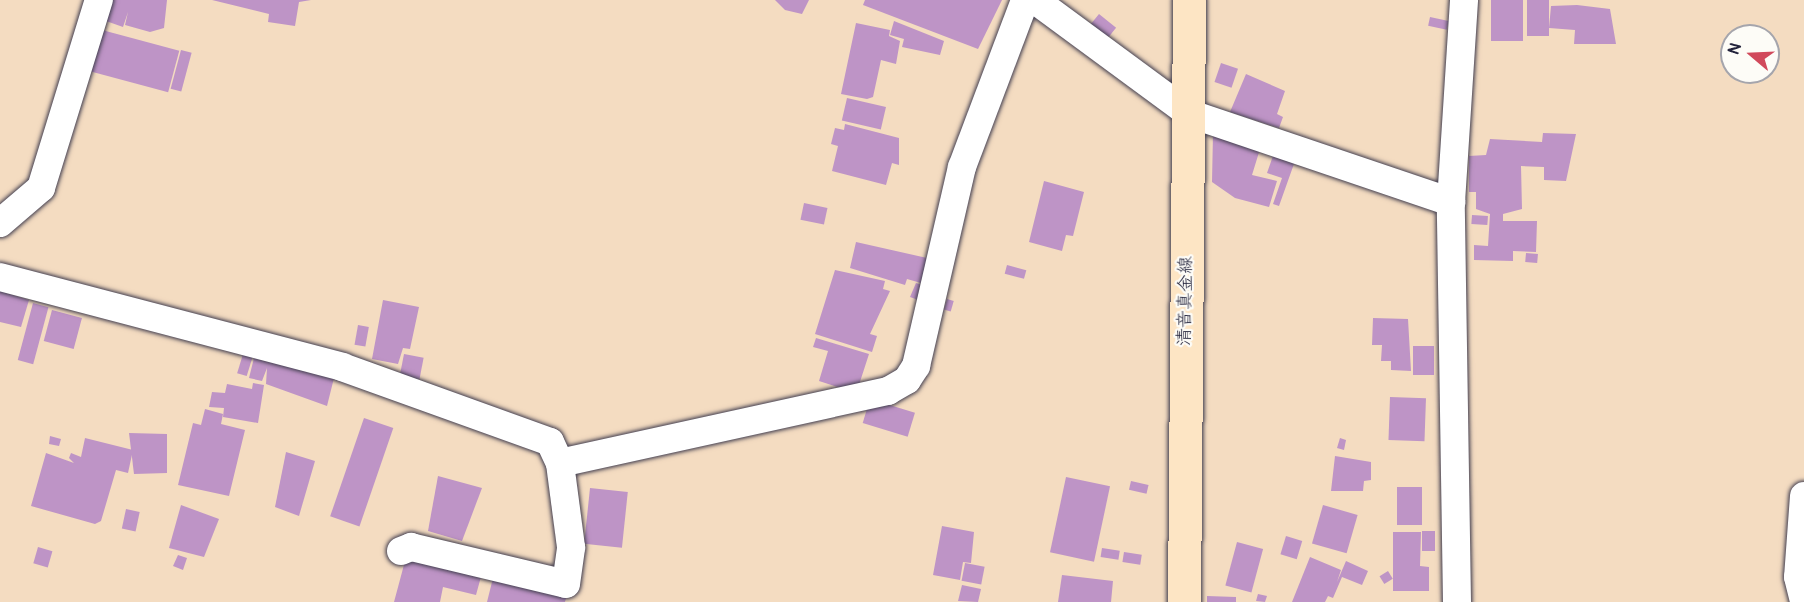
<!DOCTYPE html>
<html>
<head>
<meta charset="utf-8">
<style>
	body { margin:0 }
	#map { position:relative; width:1804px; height:602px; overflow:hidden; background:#f4dcc1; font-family:Pangolin,"Klee One",sans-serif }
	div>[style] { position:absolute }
	.building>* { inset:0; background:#be94c6; transform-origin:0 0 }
	.roads { filter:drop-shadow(0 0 2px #423e4f) drop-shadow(0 0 2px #423e4f) }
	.street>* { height:28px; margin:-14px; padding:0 14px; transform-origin:14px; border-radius:14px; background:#fff }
	.secondary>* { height:33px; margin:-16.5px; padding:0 16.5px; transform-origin:16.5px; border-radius:16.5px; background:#fde5c4 }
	span { translate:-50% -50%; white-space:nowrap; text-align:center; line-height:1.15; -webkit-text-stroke:4.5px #fdfcf7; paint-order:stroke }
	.street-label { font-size:18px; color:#22223b }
	.north { position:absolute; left:1720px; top:24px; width:60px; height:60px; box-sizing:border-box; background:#fdfcf7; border:2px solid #a5a5ac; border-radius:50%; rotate:289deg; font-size:16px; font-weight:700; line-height:24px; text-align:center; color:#22223b }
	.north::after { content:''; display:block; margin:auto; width:21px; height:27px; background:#d1495b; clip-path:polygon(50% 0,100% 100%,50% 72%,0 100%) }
</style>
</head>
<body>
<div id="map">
	<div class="building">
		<i style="clip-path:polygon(112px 0,167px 0,164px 28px,150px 32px,125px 25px,128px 12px,123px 27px,106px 21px)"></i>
		<i style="clip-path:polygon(212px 0,311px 0,299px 2px,295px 26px,268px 22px,269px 14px)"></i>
		<i style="clip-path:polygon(775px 0,809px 0,802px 14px,785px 10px)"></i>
		<i style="clip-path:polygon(865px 0,1002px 0,978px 49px,863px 5px)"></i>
		<i style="left:1491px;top:0;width:32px;height:41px"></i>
		<i style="left:1527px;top:0;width:22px;height:36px"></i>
		<i style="clip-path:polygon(1577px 5px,1610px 9px,1616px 44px,1574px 44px,1575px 30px,1549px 28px,1551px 6px)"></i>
		<i style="left:1099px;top:14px;width:22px;height:18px;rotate:39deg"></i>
		<i style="left:1430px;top:17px;width:19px;height:9px;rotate:12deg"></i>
		<i style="clip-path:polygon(894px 21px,944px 41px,940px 55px,902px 47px,904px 39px,890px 35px)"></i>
		<i style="clip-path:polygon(856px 23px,890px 30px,889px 36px,900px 41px,896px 64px,881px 60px,873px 97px,867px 99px,841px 94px)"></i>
		<i style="left:102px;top:30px;width:80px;height:43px;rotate:15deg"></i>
		<i style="left:181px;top:50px;width:11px;height:40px;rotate:15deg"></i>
		<i style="left:1221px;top:63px;width:18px;height:20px;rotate:19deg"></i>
		<i style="clip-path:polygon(1246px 74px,1285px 91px,1277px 114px,1283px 117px,1279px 128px,1230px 112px)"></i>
		<i style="left:847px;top:98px;width:40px;height:23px;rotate:13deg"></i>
		<i style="clip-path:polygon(845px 124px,899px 138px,899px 165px,892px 163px,886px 185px,832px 171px,838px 146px,831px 144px,835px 128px,844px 130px)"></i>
		<i style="clip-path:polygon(1213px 133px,1260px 149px,1252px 175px,1277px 181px,1269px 207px,1235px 198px,1212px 182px)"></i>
		<i style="clip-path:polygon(1543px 133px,1576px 134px,1566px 181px,1544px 180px,1544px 167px,1521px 166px,1522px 209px,1503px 214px,1503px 221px,1537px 221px,1536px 252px,1513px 251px,1513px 261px,1474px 260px,1474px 245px,1488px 246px,1490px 214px,1476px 209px,1476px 192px,1469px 192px,1469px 156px,1486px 155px,1490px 139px,1542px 142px)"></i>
		<i style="clip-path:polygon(1274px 153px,1295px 161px,1279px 206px,1273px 204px,1282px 178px,1267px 173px)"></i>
		<i style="clip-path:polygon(1044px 181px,1084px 192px,1073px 236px,1066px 235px,1062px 251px,1029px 242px)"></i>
		<i style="left:804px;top:203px;width:24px;height:17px;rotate:12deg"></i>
		<i style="left:1472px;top:215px;width:16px;height:9px;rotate:4deg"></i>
		<i style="clip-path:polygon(856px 242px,927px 258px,921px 283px,907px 279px,905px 285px,850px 268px)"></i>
		<i style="left:1526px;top:253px;width:12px;height:9px;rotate:5deg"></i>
		<i style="left:1007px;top:265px;width:20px;height:9px;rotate:15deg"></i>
		<i style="clip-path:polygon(835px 270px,885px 281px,883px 289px,890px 291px,870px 334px,877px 336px,872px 352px,815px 334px)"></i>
		<i style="clip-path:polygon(916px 283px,925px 286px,921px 301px,910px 297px)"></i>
		<i style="clip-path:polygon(0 291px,29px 300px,21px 327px,0 322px)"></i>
		<i style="left:947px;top:299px;width:7px;height:11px;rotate:16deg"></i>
		<i style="clip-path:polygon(383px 300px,419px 307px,410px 349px,403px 348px,398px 364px,372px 359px)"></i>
		<i style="left:33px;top:303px;width:16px;height:59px;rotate:15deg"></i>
		<i style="left:52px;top:310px;width:31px;height:32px;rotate:15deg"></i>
		<i style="clip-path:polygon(1373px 318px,1408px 319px,1411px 371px,1391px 370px,1391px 361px,1381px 361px,1382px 345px,1372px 345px)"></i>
		<i style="left:358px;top:325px;width:11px;height:20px;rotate:10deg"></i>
		<i style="clip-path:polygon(816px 338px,869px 354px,858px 388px,850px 391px,819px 381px,828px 351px,813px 347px)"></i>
		<i style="left:1413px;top:346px;width:21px;height:29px"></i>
		<i style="left:243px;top:354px;width:10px;height:20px;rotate:17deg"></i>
		<i style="left:404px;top:354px;width:20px;height:22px;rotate:11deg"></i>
		<i style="clip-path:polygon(254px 358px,334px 378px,327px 406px,266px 384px,267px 368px,262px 381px,249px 378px)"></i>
		<i style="clip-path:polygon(253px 383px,264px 385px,258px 423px,223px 417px,224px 408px,209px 407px,212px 392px,225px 393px,227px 384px,252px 389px)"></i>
		<i style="left:1390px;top:397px;width:36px;height:43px;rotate:2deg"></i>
		<i style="left:870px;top:399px;width:47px;height:25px;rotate:17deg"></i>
		<i style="clip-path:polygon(205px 409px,223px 414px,221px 424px,245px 430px,229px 496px,178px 485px,193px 423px,201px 425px)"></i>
		<i style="left:364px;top:418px;width:31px;height:104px;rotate:19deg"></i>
		<i style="clip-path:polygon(129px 433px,167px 434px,167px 473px,134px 474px)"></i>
		<i style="clip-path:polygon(50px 436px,61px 439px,59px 446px,49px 444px)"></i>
		<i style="clip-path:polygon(85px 438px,133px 450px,128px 473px,116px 470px,101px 521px,95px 524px,31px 506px,46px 453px,74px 463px,69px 458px,71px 453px,81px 457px)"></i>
		<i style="clip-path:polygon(1340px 438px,1346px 440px,1344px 450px,1337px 448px)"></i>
		<i style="clip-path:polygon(286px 452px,315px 461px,299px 516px,275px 507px)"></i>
		<i style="clip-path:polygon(1335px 456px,1371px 462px,1371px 480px,1364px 481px,1363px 491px,1331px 491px)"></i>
		<i style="clip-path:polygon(438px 476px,482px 488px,462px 541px,428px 531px)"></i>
		<i style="left:1066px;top:477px;width:45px;height:77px;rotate:12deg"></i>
		<i style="left:1131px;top:481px;width:18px;height:9px;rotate:13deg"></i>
		<i style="left:1397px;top:487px;width:25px;height:38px"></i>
		<i style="left:590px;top:488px;width:38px;height:56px;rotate:6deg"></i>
		<i style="clip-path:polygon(181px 505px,219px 519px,204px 557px,169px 548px)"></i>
		<i style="left:1323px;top:505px;width:36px;height:40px;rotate:16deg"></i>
		<i style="left:126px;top:509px;width:14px;height:20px;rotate:12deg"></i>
		<i style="clip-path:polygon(942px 526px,974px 532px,971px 563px,963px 562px,960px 580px,933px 575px)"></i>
		<i style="left:1422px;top:531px;width:13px;height:20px"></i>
		<i style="clip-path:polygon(1393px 532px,1421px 532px,1420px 566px,1429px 567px,1429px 591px,1393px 591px)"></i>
		<i style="left:1286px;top:536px;width:17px;height:19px;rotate:17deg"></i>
		<i style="left:1237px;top:542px;width:27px;height:45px;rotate:15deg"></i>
		<i style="left:38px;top:547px;width:15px;height:17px;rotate:16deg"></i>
		<i style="left:1102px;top:548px;width:18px;height:9px;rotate:9deg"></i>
		<i style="left:1124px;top:552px;width:18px;height:10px;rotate:9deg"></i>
		<i style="clip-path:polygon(178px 555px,187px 558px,183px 570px,173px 566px)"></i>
		<i style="clip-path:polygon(414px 556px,482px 573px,476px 595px,443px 587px,440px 602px,394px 602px,405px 561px)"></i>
		<i style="clip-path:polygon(1310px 557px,1341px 570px,1337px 582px,1346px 561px,1368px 571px,1362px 585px,1342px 577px,1333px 598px,1328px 596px,1325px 602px,1292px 602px)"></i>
		<i style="left:965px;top:563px;width:20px;height:18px;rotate:11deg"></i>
		<i style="left:1388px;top:571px;width:9px;height:10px;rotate:58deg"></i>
		<i style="clip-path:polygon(494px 574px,567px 594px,565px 602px,487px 602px)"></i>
		<i style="clip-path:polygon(1062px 575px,1113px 581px,1111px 602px,1058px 602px)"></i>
		<i style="clip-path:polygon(962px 585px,981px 589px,978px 602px,958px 601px)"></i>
		<i style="clip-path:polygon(1258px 594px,1267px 596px,1265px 602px,1256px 601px)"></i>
		<i style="clip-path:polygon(1207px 596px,1236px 597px,1236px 602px,1207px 602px)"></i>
	</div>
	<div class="roads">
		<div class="street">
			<i style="left:1035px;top:0;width:190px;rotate:36.4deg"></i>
			<i style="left:1188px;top:113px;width:278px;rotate:18.7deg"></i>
			<i style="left:0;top:223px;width:54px;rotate:-40.5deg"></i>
			<i style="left:41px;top:188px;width:197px;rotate:-72.9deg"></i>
			<i style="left:0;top:277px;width:354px;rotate:14.7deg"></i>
			<i style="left:342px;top:367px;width:221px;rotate:19.8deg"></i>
			<i style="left:550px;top:442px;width:23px;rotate:65deg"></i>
			<i style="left:560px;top:463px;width:336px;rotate:-12.4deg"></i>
			<i style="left:888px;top:391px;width:22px;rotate:-30deg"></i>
			<i style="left:907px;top:380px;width:17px;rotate:-57deg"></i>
			<i style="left:916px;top:366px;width:204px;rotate:-77deg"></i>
			<i style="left:962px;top:167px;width:178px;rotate:-69.3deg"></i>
			<i style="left:1804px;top:496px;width:81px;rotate:94.2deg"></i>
			<i style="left:1798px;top:577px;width:25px;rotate:76deg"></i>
			<i style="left:401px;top:551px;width:11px;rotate:-22deg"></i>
			<i style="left:411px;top:547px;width:159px;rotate:13.4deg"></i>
			<i style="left:566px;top:584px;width:37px;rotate:-82deg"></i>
			<i style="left:571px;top:547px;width:85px;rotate:-97.5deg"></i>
			<i style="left:1457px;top:602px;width:400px;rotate:-90.9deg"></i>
			<i style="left:1451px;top:202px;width:202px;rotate:-86.3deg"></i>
		</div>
		<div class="secondary">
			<i style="left:1184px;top:602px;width:602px;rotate:-89.52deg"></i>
		</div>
	</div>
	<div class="street-label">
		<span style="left:1186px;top:301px;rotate:-89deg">清音真金線</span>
	</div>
	<div class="north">N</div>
</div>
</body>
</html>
